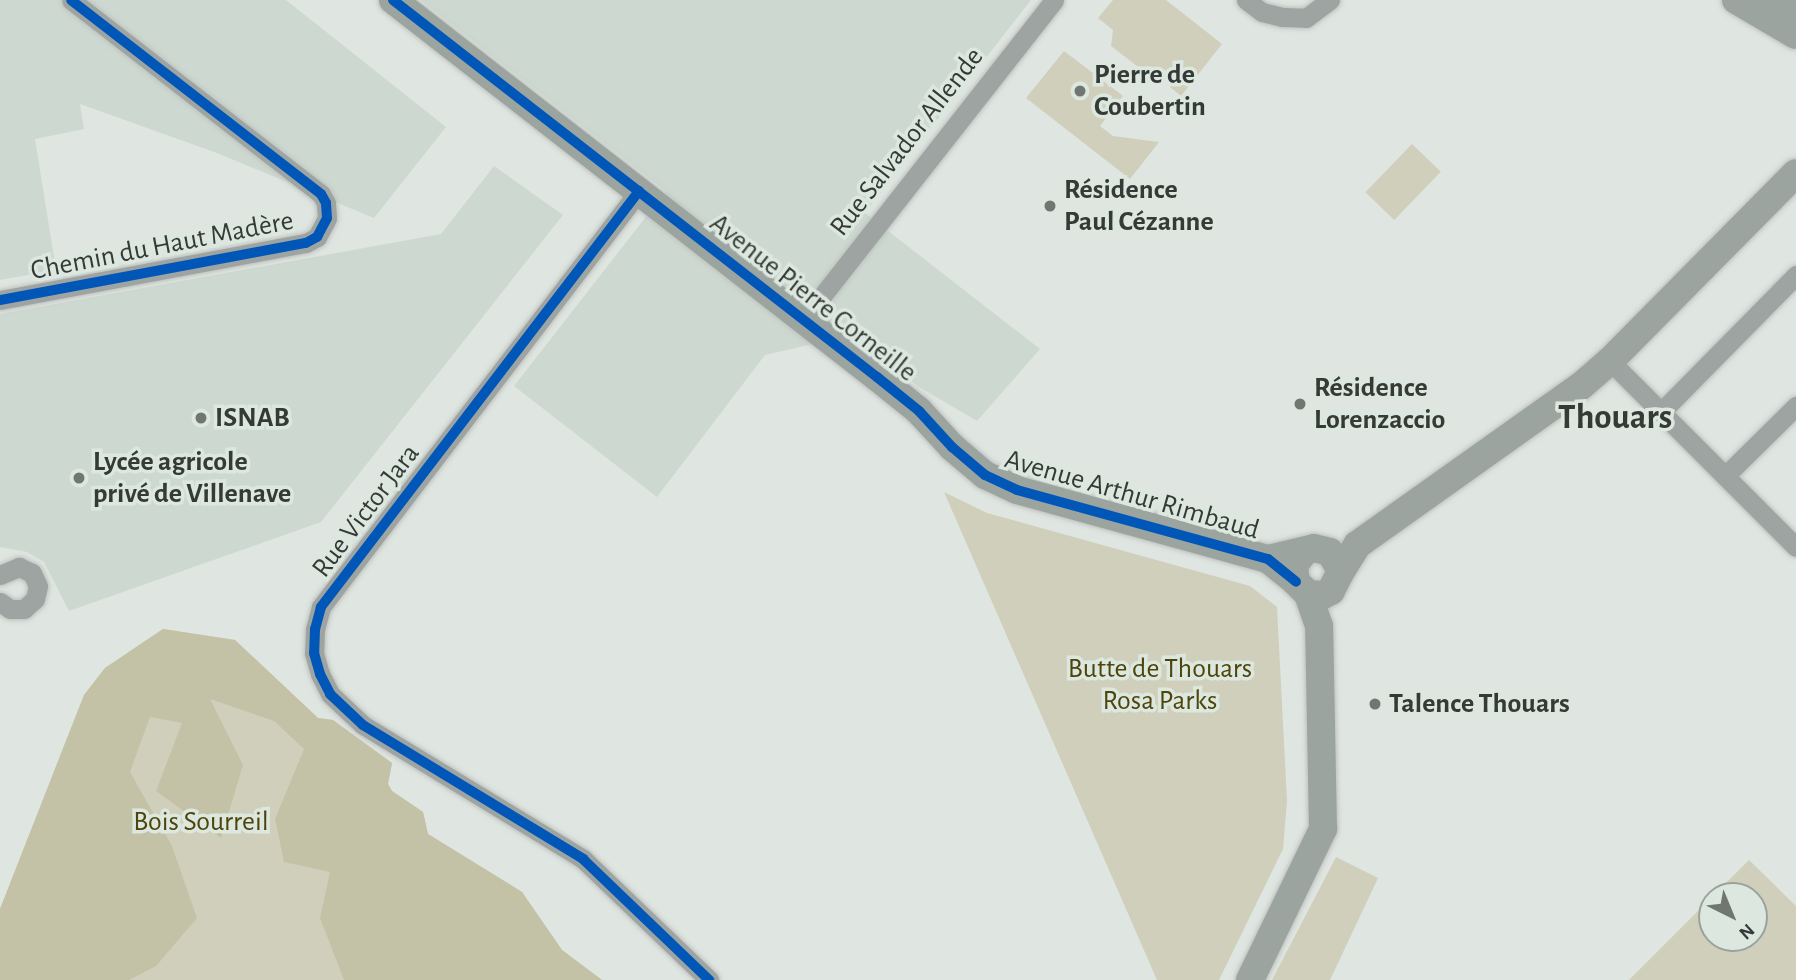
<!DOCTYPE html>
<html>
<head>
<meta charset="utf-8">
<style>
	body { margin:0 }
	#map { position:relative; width:1796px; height:980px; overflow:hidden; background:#dfe5e0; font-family:"Alegreya Sans",sans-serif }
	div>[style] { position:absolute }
	.built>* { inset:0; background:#cdd9d0 }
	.green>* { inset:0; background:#d0cfbb; transform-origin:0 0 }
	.forest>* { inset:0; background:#c4c2a6 }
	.roads { filter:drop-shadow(0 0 2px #bec2bf) drop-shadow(0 0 2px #bec2bf) }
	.street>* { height:19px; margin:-9.5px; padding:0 9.5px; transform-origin:9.5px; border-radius:9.5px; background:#9ea4a2 }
	.secondary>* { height:28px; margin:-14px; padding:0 14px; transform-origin:14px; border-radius:14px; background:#9ca4a0 }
	.cycleway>* { height:10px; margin:-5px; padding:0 5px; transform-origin:5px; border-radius:5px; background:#0057b8 }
	.dots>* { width:19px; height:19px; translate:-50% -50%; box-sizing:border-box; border:4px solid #dce8df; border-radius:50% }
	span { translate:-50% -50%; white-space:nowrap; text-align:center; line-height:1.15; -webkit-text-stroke:7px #dce8df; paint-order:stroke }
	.poi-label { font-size:28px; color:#353a37; font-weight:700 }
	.left { translate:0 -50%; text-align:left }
	.street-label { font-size:28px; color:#353a37 }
	.park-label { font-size:28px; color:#4f4409 }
	.district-label { font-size:35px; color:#353a37; font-weight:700 }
	.north { position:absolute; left:1698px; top:882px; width:70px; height:70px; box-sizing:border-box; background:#dce8df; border:2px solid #99a29c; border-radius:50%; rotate:137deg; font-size:19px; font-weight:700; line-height:28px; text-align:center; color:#353a37 }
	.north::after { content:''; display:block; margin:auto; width:24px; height:32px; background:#707672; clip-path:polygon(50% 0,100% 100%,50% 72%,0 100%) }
</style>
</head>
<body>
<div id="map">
	<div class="built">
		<i style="clip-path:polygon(0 0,286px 0,446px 127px,374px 218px,217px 153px,80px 104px,84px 129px,35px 139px,56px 270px,0 280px)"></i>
		<i style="clip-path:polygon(421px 0,1031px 0,865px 213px,1040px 349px,977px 421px,919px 387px,852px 335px,765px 355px,657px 497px,514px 386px,666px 191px)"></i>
		<i style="clip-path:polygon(494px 166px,563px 215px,321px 522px,69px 611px,44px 562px,27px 552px,0 547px,0 314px,441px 234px)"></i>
	</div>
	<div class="green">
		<i style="clip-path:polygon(1113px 0,1166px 0,1222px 44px,1181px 96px,1170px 87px,1177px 79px,1162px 68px,1146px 73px,1111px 46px,1113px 30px,1098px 18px)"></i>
		<i style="clip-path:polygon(1064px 51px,1123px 96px,1100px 126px,1113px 136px,1159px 142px,1130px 179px,1026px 98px)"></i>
		<i style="left:1412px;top:144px;width:40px;height:67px;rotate:44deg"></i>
		<i style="clip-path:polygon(944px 492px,987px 513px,1250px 586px,1277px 607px,1287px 801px,1283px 849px,1219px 980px,1157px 980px)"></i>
		<i style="clip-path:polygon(163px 629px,235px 640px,318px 718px,333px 720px,392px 763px,388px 784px,392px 791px,423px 812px,428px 834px,522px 892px,562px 950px,602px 980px,0 980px,0 909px,84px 695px,105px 668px)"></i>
		<i style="clip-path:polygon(1336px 857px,1378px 878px,1330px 980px,1272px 980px)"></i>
		<i style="clip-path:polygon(1749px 860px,1796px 906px,1796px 980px,1629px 980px,1712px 897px,1712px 938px,1754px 938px,1754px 896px,1713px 896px)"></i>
	</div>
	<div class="forest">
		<i style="clip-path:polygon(163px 629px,235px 640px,318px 718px,333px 720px,392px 763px,388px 784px,392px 791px,423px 812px,428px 834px,522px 892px,562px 950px,602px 980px,344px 980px,320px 918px,330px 872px,284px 862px,275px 819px,304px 749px,274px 721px,210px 699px,243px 765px,221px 838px,156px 791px,182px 723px,150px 717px,130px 772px,172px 846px,197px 918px,156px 966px,129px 980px,0 980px,0 909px,84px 695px,105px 668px)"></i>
	</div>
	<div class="roads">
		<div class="street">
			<i style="left:1246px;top:0;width:20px;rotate:37deg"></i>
			<i style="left:1262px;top:12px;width:21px;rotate:14deg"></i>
			<i style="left:1282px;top:17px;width:24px;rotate:2deg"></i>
			<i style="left:1306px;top:18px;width:30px;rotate:-37deg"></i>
			<i style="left:639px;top:191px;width:524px;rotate:127.4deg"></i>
			<i style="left:321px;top:607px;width:23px;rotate:105deg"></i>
			<i style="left:315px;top:629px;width:24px;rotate:92deg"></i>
			<i style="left:314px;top:653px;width:22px;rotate:74deg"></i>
			<i style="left:320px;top:674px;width:22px;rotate:63deg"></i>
			<i style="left:330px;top:694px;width:45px;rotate:43.2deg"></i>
			<i style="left:363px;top:725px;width:258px;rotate:31.3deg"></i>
			<i style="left:583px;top:859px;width:175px;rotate:43.8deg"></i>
			<i style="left:0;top:300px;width:311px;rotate:-10.6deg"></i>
			<i style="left:306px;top:243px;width:13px;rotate:-29deg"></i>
			<i style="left:317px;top:237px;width:21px;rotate:-62deg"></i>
			<i style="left:327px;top:218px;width:15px;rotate:-94deg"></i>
			<i style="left:326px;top:203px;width:10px;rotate:-119deg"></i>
			<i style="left:321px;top:194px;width:316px;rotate:-142.2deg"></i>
			<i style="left:804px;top:319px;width:405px;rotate:-51.9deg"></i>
			<i style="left:1610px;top:361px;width:263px;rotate:45deg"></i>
			<i style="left:1660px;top:413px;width:194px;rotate:-45.4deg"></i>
			<i style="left:1725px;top:476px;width:100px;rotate:-44.6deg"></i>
			<i style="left:0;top:575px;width:21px;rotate:-23deg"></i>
			<i style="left:19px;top:567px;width:14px;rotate:25deg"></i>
			<i style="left:32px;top:573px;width:14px;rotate:65deg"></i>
			<i style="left:38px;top:586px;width:13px;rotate:103deg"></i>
			<i style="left:35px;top:599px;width:15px;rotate:138deg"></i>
			<i style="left:24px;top:609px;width:14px;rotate:180deg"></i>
			<i style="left:10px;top:609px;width:12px;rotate:-145deg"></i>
		</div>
		<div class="secondary">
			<i style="left:393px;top:0;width:614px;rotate:37.92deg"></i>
			<i style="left:877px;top:377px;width:54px;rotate:39deg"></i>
			<i style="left:919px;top:411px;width:49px;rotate:47.5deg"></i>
			<i style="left:952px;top:447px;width:43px;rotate:40.3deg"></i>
			<i style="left:985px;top:475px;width:35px;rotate:25deg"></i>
			<i style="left:1017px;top:490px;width:260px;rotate:15.4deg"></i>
			<i style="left:1268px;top:559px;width:36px;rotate:39deg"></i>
			<i style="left:1736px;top:0;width:69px;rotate:30.3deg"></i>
			<i style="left:1776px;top:0;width:23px;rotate:29deg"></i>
			<i style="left:1268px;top:559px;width:47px;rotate:-13.4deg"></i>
			<i style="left:1314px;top:548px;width:16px;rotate:14deg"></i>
			<i style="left:1330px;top:552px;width:22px;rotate:60deg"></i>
			<i style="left:1341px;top:571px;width:22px;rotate:117deg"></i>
			<i style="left:1331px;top:591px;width:9px;rotate:153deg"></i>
			<i style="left:1323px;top:595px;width:15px;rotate:-176deg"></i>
			<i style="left:1308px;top:594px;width:17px;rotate:-135deg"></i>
			<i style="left:1296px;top:582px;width:17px;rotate:-97deg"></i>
			<i style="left:1294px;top:565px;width:18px;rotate:-52deg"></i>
			<i style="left:1341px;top:571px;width:31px;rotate:-58deg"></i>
			<i style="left:1357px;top:545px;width:275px;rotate:-35.4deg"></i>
			<i style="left:1581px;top:386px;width:38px;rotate:-41deg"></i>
			<i style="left:1610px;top:361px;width:264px;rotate:-45.3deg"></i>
			<i style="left:1250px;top:980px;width:168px;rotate:-64.2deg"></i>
			<i style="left:1323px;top:829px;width:203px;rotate:-91.1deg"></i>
			<i style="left:1319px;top:626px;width:34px;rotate:-109deg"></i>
		</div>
	</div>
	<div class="cycleway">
		<i style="left:393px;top:0;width:614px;rotate:37.92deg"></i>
		<i style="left:877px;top:377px;width:54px;rotate:39deg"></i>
		<i style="left:919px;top:411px;width:49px;rotate:47.5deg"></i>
		<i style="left:952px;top:447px;width:43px;rotate:40.3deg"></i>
		<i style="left:985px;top:475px;width:35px;rotate:25deg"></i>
		<i style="left:1017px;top:490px;width:260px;rotate:15.4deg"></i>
		<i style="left:1268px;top:559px;width:36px;rotate:39deg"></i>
		<i style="left:639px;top:191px;width:524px;rotate:127.4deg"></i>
		<i style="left:321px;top:607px;width:23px;rotate:105deg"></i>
		<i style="left:315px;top:629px;width:24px;rotate:92deg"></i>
		<i style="left:314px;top:653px;width:22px;rotate:74deg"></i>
		<i style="left:320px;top:674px;width:22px;rotate:63deg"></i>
		<i style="left:330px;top:694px;width:45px;rotate:43.2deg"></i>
		<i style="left:363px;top:725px;width:258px;rotate:31.3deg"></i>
		<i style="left:583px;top:859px;width:175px;rotate:43.8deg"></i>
		<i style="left:0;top:300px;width:311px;rotate:-10.6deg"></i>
		<i style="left:306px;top:243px;width:13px;rotate:-29deg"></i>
		<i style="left:317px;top:237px;width:21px;rotate:-62deg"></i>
		<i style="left:327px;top:218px;width:15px;rotate:-94deg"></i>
		<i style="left:326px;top:203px;width:10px;rotate:-119deg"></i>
		<i style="left:321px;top:194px;width:316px;rotate:-142.2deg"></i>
	</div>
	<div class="dots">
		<i style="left:1080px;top:91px;background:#707672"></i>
		<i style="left:1050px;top:206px;background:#707672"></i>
		<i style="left:1300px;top:404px;background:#707672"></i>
		<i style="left:201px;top:418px;background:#707672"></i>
		<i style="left:79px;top:478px;background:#707672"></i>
		<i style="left:1375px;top:704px;background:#707672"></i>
	</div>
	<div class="poi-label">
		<span class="left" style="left:1094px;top:91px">Pierre de<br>Coubertin</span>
		<span class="left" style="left:1064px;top:206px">Résidence<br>Paul Cézanne</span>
		<span class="left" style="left:1314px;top:404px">Résidence<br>Lorenzaccio</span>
		<span class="left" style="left:215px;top:418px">ISNAB</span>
		<span class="left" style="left:93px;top:478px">Lycée agricole<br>privé de Villenave</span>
		<span class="left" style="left:1389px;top:704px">Talence Thouars</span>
	</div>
	<div class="street-label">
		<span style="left:907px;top:142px;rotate:-52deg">Rue Salvador Allende</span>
		<span style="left:162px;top:246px;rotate:-11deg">Chemin du Haut Madère</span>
		<span style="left:813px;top:298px;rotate:38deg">Avenue Pierre Corneille</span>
		<span style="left:1132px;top:495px;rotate:16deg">Avenue Arthur Rimbaud</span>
		<span style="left:366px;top:511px;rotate:-53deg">Rue Victor Jara</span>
	</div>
	<div class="park-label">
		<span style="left:1160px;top:685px">Butte de Thouars<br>Rosa Parks</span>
		<span style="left:201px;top:822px">Bois Sourreil</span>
	</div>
	<div class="district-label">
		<span style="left:1615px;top:418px">Thouars</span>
	</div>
	<div class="north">N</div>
</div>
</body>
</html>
